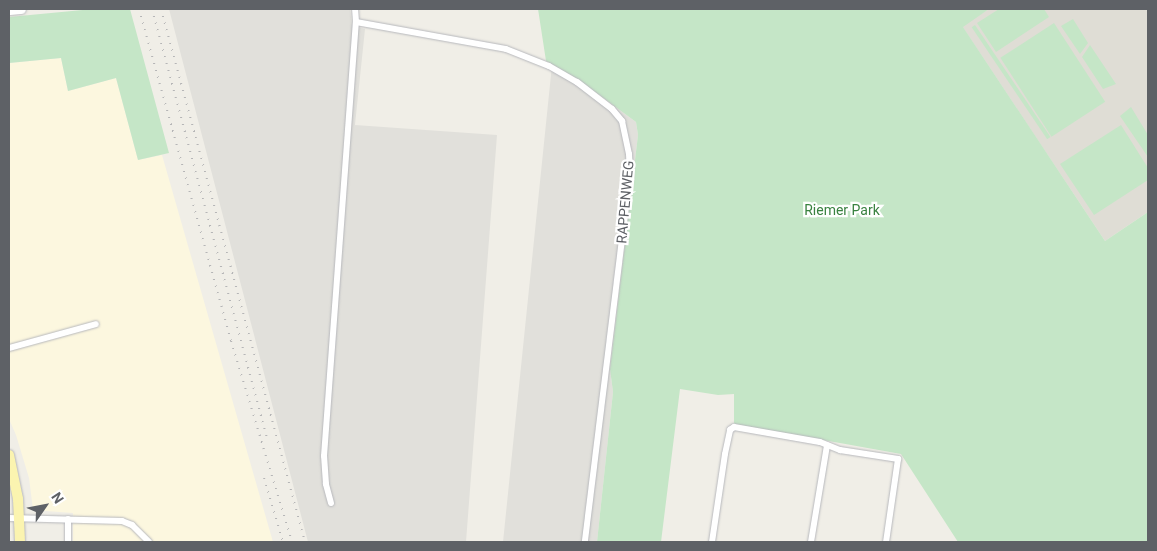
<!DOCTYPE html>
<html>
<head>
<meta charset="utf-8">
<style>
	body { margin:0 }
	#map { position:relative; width:1157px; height:551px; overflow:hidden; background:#f0eee7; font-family:Roboto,sans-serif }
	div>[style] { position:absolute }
	.commercial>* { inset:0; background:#fcf7df }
	.industrial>* { inset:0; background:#e1e0db }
	.education>* { inset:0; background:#dfddd5 }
	.green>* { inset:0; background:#c5e6c7; transform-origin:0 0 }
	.roads { filter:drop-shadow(0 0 1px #b7b8bc) drop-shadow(0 0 1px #b7b8bc) }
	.street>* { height:6px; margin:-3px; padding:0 3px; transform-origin:3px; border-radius:3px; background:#fff }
	.secondary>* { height:9px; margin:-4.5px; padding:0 4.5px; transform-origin:4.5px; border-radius:4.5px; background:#fff }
	.primary>* { height:10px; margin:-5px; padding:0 5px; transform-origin:5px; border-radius:5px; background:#fbf4b0 }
	.rail>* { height:2px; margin-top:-1px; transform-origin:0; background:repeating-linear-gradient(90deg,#b5b5b6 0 1px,transparent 0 7px) }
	span { translate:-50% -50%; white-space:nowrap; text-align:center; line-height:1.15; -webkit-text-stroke:4.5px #fff; paint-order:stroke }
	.street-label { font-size:14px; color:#5e6166 }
	.park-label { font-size:14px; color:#398240 }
	.frame { position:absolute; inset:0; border:10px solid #5e6166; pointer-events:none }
	.north { position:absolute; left:20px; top:481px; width:50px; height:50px; -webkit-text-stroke:4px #fff; paint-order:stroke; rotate:57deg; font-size:14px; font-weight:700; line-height:20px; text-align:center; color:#5e6166 }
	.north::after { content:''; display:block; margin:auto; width:18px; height:22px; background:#5e6166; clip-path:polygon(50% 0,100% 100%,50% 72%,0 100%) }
</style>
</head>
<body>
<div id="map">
	<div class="commercial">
		<i style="clip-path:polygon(61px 58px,68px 91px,116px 78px,138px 160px,162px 155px,273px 542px,73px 542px,73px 513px,33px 510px,29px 478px,16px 435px,9px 419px,9px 63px)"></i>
	</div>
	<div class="industrial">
		<i style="clip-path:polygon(169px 9px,350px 9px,352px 26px,365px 29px,355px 125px,497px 135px,466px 542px,308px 542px)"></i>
		<i style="clip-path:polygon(552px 65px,579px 80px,636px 122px,638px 135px,610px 369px,613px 392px,597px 542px,503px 542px)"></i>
	</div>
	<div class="education">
		<i style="clip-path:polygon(989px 9px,1146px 9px,1148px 12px,1148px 212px,1105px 241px,962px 26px)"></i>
	</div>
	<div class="green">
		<i style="clip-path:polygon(93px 9px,130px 9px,169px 153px,138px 160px,116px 78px,68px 91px,61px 58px,9px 63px,9px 17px)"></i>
		<i style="clip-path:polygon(538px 9px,989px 9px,963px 27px,1105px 241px,1148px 212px,1148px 542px,958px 542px,901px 454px,734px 424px,734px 394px,718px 395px,680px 389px,661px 542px,597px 542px,613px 392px,610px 369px,638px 135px,636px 122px,579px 80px,546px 61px)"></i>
		<i style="clip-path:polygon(999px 9px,1044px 9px,1049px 17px,996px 52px,977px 23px)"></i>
		<i style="clip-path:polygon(1073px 19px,1088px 43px,1080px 54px,1061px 26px)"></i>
		<i style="left:1054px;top:23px;width:94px;height:64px;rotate:57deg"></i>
		<i style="left:975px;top:25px;width:135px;height:4px;rotate:56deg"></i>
		<i style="clip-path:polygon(1090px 45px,1116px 84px,1103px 89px,1082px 57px)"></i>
		<i style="clip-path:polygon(1131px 107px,1148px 135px,1148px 157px,1120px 116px)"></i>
		<i style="clip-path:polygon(1121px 125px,1148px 168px,1148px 180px,1094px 215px,1060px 164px)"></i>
	</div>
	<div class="roads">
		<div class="street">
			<i style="left:356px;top:22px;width:152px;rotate:10.2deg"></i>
			<i style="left:506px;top:49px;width:46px;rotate:21.6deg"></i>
			<i style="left:549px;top:66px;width:32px;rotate:30deg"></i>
			<i style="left:577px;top:82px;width:44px;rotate:37.6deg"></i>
			<i style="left:612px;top:109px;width:16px;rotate:50deg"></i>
			<i style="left:622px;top:121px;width:34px;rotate:78deg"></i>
			<i style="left:629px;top:154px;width:20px;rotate:87deg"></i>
			<i style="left:630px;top:174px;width:371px;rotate:97deg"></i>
			<i style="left:9px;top:348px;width:90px;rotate:-15.4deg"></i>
			<i style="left:331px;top:503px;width:20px;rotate:-105deg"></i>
			<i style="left:326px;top:484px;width:28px;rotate:-94deg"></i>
			<i style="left:324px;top:456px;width:435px;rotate:-85.8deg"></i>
			<i style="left:356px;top:22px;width:13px;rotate:-94deg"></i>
			<i style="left:9px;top:518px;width:113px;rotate:1.5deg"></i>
			<i style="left:122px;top:521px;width:11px;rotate:22deg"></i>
			<i style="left:132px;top:525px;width:24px;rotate:45deg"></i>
			<i style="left:68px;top:542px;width:23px;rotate:-90deg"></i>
			<i style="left:712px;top:542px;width:89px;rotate:-81.6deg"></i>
			<i style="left:725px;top:454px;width:25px;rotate:-78deg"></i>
			<i style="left:730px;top:430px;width:5px;rotate:-37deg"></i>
			<i style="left:734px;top:427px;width:87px;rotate:9.9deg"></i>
			<i style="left:820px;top:442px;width:22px;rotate:22deg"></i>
			<i style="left:840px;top:450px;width:59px;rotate:8.8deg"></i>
			<i style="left:898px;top:459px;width:84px;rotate:98.2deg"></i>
			<i style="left:811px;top:542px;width:98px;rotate:-80.6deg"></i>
		</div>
		<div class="secondary">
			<i style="left:9px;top:10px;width:12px;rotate:-5deg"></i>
		</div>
		<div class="primary">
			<i style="left:9px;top:455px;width:45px;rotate:78.4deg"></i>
			<i style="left:18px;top:499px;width:43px;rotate:87.3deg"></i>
		</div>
	</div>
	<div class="rail">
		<i style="left:139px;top:9px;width:345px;rotate:74.5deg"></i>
		<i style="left:231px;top:341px;width:210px;rotate:73.1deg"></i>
		<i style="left:152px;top:9px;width:447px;rotate:75deg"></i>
		<i style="left:161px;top:9px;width:552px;rotate:74.88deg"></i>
		<i style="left:264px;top:478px;width:67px;rotate:73.5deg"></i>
	</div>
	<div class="street-label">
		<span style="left:625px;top:202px;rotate:-85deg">RAPPENWEG</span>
	</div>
	<div class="park-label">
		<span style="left:842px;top:210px">Riemer Park</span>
	</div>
	<div class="frame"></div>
	<div class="north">N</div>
</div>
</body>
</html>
